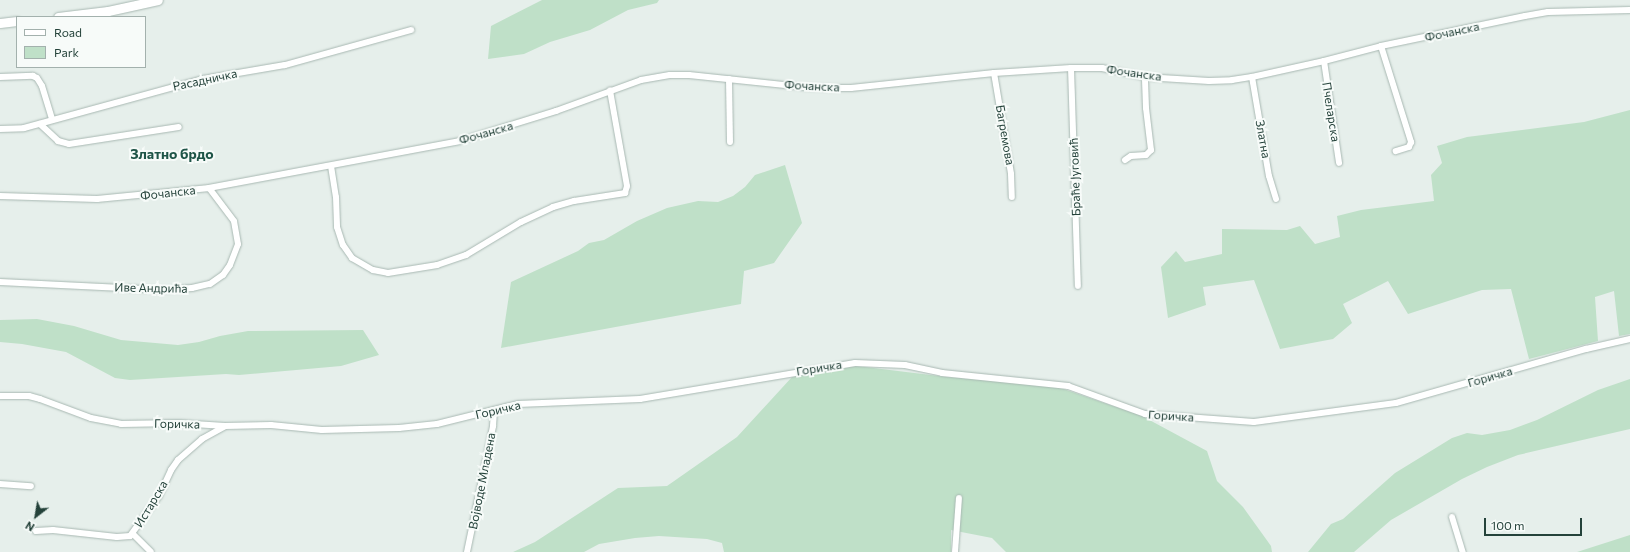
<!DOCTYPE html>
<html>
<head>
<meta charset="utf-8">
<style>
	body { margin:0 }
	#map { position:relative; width:1630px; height:552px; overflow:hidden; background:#e6efeb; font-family:Commissioner,sans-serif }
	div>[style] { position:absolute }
	.green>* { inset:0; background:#bfe0c8 }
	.roads { filter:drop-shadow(0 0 1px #a8b8b2) drop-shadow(0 0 1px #a8b8b2) }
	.minor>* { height:6px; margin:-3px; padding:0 3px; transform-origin:3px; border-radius:3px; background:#fff }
	.secondary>* { height:9px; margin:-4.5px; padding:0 4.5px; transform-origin:4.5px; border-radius:4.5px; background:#fff }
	span { translate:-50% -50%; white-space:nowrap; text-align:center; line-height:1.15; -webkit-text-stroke:4px #f7fbf9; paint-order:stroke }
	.street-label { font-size:12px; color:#24423a }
	.quarter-label { font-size:14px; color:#1f5548; font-weight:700 }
	.legend { position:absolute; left:16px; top:16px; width:130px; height:52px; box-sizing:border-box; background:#f7fbf9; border:1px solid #a3b1ad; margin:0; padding:5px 7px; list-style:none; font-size:12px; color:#24423a }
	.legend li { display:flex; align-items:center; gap:8px; height:20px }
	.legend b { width:20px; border:1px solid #a3b1ad }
	.north { position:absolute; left:16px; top:496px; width:40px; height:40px; -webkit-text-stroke:3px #f7fbf9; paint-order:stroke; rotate:211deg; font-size:11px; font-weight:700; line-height:16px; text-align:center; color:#24423a }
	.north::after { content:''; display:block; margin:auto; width:14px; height:18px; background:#24423a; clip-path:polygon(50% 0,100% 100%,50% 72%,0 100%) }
	.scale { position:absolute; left:1484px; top:518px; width:98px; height:18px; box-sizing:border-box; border:2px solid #24423a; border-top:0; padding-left:5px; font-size:12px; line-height:14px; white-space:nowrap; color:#24423a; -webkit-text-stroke:3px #f7fbf9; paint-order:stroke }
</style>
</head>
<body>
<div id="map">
	<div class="green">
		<i style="clip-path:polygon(542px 0,659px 0,657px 3px,628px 10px,590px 30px,550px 42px,524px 54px,488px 59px,491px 26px)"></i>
		<i style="clip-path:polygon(1630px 110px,1630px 334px,1619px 336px,1614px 291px,1595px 297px,1598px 341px,1529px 359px,1511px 289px,1482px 290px,1408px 314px,1388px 281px,1343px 304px,1352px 323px,1333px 339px,1280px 349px,1254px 280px,1203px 287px,1206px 305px,1168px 318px,1161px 267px,1176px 251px,1185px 262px,1222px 254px,1222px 229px,1287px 230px,1300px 226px,1315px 244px,1340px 237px,1337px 216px,1361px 210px,1434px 201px,1431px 175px,1442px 163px,1437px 146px,1467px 137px,1584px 122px)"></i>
		<i style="clip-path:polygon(785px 165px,802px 223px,774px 263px,744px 271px,741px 304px,501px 348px,511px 282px,578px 251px,589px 243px,604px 240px,637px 221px,667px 208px,698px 201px,718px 202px,733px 196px,745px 187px,755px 175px)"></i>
		<i style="clip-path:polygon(37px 319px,74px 326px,121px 340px,178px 345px,199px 342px,220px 336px,248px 331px,363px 330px,379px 355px,341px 366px,239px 375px,226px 374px,130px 380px,115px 378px,66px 352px,22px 344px,0 342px,0 320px)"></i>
		<i style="clip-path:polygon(857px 366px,947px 377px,1052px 385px,1142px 416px,1207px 451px,1217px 481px,1243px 507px,1271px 546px,1272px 552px,1006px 552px,992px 538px,951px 530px,951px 552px,724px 552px,722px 543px,707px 539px,659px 536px,635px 538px,599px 544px,584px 552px,513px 552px,535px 542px,618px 488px,667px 486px,737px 437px,792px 377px)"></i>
		<i style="clip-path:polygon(1630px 379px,1630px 429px,1518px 455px,1487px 467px,1462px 479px,1391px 520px,1354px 552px,1308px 552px,1331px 524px,1343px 519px,1395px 473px,1452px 438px,1467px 433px,1482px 435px,1510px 430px,1537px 420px,1598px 390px)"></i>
		<i style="clip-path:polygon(1630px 535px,1630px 552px,1577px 552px)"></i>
	</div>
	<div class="roads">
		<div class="minor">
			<i style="left:1381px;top:46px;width:101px;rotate:72.6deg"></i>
			<i style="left:1411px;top:142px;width:5px;rotate:112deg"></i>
			<i style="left:1409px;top:147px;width:14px;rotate:163deg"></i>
			<i style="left:1324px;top:61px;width:103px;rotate:81.6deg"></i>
			<i style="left:1071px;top:68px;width:218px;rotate:88.2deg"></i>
			<i style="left:994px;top:73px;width:102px;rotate:80.4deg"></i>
			<i style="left:1011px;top:174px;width:23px;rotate:88deg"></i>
			<i style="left:0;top:77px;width:33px;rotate:-2deg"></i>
			<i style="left:33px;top:76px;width:4px;rotate:27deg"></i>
			<i style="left:37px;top:78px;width:9px;rotate:58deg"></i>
			<i style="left:42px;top:86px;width:34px;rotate:73deg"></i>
			<i style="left:1252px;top:77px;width:100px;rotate:80.3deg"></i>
			<i style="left:1269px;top:176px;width:24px;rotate:73deg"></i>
			<i style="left:729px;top:79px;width:63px;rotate:89.1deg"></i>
			<i style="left:40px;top:124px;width:25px;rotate:43deg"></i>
			<i style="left:58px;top:141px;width:11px;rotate:15deg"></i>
			<i style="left:69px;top:144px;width:111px;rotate:-8.8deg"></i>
			<i style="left:0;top:129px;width:24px;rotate:-2deg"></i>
			<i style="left:24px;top:128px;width:186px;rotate:-15.3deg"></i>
			<i style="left:203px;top:79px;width:83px;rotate:-9.7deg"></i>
			<i style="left:285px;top:65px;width:131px;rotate:-15.5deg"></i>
			<i style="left:1125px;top:160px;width:7px;rotate:-34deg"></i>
			<i style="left:1131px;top:156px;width:15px;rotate:-4deg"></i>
			<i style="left:1146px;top:155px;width:7px;rotate:-45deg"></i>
			<i style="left:1151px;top:150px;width:42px;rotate:-96.8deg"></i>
			<i style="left:1146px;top:108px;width:31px;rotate:-92deg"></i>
			<i style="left:331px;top:166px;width:31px;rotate:81deg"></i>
			<i style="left:336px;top:197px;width:30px;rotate:88deg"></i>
			<i style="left:337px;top:227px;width:19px;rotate:72deg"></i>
			<i style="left:343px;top:245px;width:16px;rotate:55deg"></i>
			<i style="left:352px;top:258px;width:24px;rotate:30deg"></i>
			<i style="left:373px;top:270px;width:15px;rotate:11deg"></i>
			<i style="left:388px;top:273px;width:50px;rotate:-9.3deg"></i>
			<i style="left:437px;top:265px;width:31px;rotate:-19deg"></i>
			<i style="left:466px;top:255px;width:64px;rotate:-31deg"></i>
			<i style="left:521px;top:222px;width:35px;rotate:-25deg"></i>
			<i style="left:553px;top:207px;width:22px;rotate:-16deg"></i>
			<i style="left:574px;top:201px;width:52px;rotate:-8.9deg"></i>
			<i style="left:625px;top:193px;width:7px;rotate:-74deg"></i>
			<i style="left:627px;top:186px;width:97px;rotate:-100.1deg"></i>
			<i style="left:0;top:196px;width:97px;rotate:1.8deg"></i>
			<i style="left:97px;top:199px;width:113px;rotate:-5.6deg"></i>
			<i style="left:209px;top:188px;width:254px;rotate:-10.6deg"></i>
			<i style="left:459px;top:141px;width:102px;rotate:-17.2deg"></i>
			<i style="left:556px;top:111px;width:90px;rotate:-20deg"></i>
			<i style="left:641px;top:80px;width:29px;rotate:-10deg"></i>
			<i style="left:670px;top:75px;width:19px"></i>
			<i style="left:689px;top:75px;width:116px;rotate:6deg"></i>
			<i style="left:804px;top:87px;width:27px;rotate:2deg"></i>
			<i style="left:831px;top:88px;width:20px"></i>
			<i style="left:851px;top:88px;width:144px;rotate:-6deg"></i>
			<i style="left:994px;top:73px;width:77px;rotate:-3.7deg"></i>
			<i style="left:1071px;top:68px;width:31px"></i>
			<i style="left:1102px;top:68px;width:44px;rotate:11.8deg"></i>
			<i style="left:1145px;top:77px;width:64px;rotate:3.6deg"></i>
			<i style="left:1209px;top:81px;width:23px;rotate:-2deg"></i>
			<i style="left:1232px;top:80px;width:20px;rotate:-9deg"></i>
			<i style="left:1252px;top:77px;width:74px;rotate:-12.5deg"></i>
			<i style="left:1324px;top:61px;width:59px;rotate:-14.7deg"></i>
			<i style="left:1381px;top:46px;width:147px;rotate:-11.8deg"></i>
			<i style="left:1525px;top:16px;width:23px;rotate:-10deg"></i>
			<i style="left:1548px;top:12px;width:82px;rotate:-1.4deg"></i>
			<i style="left:0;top:282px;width:163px;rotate:2.8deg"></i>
			<i style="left:163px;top:290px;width:29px;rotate:-4deg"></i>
			<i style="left:192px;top:288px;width:18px;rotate:-13deg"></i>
			<i style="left:210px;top:284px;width:16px;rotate:-35deg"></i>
			<i style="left:223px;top:275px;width:12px;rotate:-55deg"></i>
			<i style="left:230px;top:265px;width:22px;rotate:-69deg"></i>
			<i style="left:238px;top:244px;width:23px;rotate:-100deg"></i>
			<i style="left:234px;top:221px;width:41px;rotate:-127.1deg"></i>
			<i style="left:0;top:396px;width:29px"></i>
			<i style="left:29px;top:396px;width:11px;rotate:15deg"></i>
			<i style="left:40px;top:399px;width:54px;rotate:20.4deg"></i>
			<i style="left:91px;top:418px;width:31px;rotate:11deg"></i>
			<i style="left:121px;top:424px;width:57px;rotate:-1deg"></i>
			<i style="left:178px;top:423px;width:47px;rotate:3.7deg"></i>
			<i style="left:225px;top:426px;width:46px;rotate:-1.2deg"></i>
			<i style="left:271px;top:425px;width:51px;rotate:5.6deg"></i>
			<i style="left:322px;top:430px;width:77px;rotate:-1.5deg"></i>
			<i style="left:399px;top:428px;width:38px;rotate:-6deg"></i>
			<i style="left:437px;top:424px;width:83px;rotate:-13.9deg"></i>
			<i style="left:518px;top:404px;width:122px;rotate:-2.3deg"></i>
			<i style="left:640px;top:399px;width:218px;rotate:-9.5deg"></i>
			<i style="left:855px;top:363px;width:50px;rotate:2.3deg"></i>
			<i style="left:905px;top:365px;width:38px;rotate:12deg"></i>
			<i style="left:942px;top:373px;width:127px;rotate:5.9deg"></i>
			<i style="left:1068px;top:386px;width:82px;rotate:20deg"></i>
			<i style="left:1145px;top:414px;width:109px;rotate:4.2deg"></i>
			<i style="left:1254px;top:422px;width:143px;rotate:-7.6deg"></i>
			<i style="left:1396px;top:403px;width:198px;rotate:-15.9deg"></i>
			<i style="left:1586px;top:349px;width:45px;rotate:-12.8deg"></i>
			<i style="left:0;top:484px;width:31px;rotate:4deg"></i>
			<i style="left:1452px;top:517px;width:37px;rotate:73deg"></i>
			<i style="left:36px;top:531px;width:17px;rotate:-3deg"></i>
			<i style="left:53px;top:530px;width:64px;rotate:6.2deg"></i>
			<i style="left:117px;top:537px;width:13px;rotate:-4deg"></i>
			<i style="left:130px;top:536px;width:49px;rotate:-54.1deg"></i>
			<i style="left:159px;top:496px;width:29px;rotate:-65deg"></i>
			<i style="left:171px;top:470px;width:12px;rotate:-55deg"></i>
			<i style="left:178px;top:460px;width:32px;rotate:-41deg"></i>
			<i style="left:202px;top:439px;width:25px;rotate:-29deg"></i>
			<i style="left:133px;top:534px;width:25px;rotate:45deg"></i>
			<i style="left:467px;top:552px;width:129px;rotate:-78.3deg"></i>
			<i style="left:493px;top:426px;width:16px;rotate:-86deg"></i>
			<i style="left:955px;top:552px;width:54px;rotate:-85.8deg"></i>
		</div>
		<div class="secondary">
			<i style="left:58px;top:17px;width:50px;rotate:-6.8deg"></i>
			<i style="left:108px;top:11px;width:51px;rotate:-12.4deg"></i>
			<i style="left:0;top:23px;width:17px;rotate:-7deg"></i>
		</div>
	</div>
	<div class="street-label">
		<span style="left:1452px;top:32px;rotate:-12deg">Фочанска</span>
		<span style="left:1134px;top:73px;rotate:8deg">Фочанска</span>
		<span style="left:205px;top:80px;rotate:-12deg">Расадничка</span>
		<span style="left:812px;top:86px;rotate:3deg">Фочанска</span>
		<span style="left:1331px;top:112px;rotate:81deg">Пчеларска</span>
		<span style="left:486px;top:133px;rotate:-16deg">Фочанска</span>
		<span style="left:1005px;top:135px;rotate:80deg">Багремова</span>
		<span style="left:1263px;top:139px;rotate:80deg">Златна</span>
		<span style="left:1075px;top:177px;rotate:-92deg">Браће Југовић</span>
		<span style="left:168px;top:193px;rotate:-6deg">Фочанска</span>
		<span style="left:151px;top:288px;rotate:1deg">Иве Андрића</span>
		<span style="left:819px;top:368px;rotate:-9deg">Горичка</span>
		<span style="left:1490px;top:377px;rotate:-16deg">Горичка</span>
		<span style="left:498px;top:410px;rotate:-13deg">Горичка</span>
		<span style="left:1171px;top:416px;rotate:4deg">Горичка</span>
		<span style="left:177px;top:424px;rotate:1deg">Горичка</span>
		<span style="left:482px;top:481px;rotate:-79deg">Војводе Младена</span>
		<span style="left:151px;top:504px;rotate:-59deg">Истарска</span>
	</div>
	<div class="quarter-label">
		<span style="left:172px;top:154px">Златно брдо</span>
	</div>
	<ul class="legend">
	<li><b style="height:5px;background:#fff"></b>Road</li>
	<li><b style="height:11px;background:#bfe0c8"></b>Park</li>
	</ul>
	<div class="north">N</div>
	<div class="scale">100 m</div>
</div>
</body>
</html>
